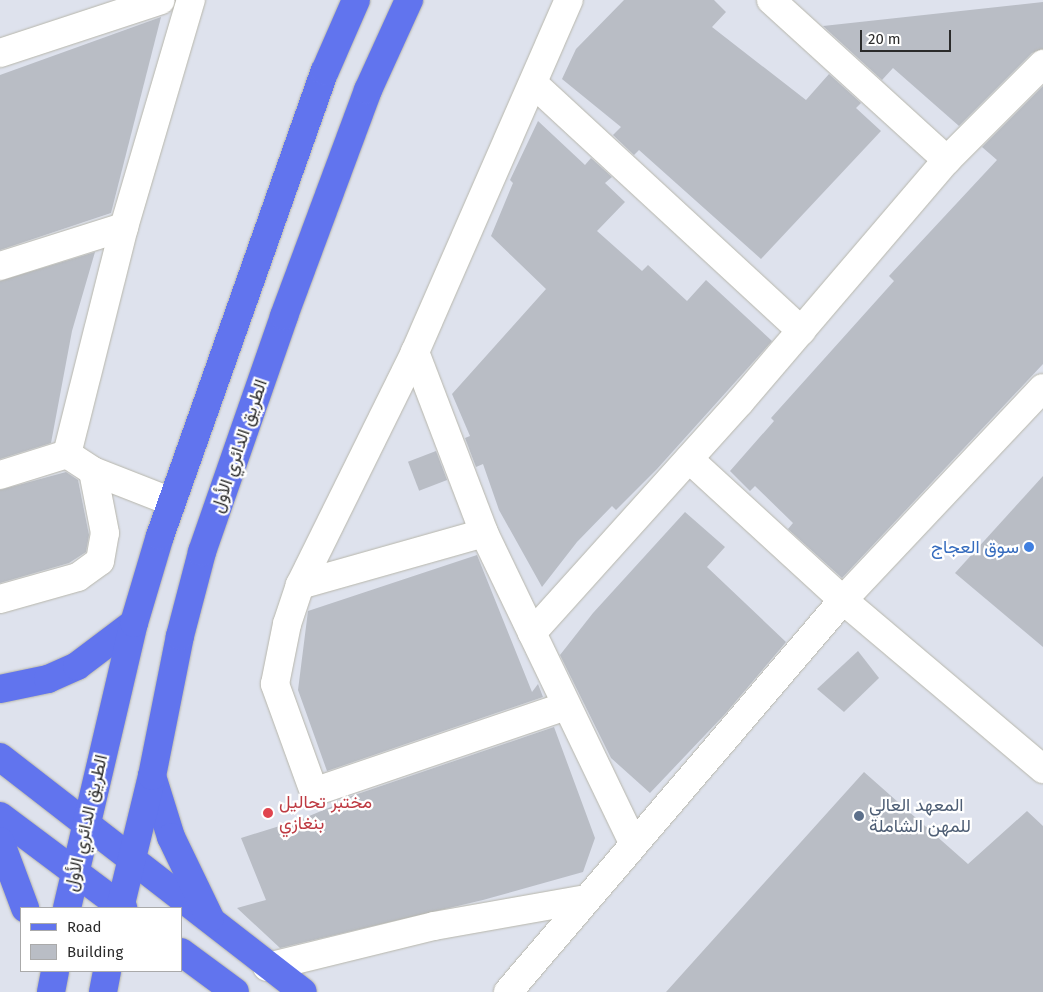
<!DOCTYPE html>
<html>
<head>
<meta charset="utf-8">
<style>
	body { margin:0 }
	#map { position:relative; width:1043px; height:992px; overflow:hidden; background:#dee2ed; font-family:"Fira Sans",Vazirmatn,sans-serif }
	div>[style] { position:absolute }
	.building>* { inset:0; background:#b9bdc5; transform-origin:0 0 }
	.roads { filter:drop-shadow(0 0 1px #b7b6ab) drop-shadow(0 0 1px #b7b6ab) }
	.minor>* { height:28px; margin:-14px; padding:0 14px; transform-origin:14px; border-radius:14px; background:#fff }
	.major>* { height:28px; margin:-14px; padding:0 14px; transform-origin:14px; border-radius:14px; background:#6174ee }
	.dots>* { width:14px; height:14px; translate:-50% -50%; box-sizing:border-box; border:2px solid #fff; border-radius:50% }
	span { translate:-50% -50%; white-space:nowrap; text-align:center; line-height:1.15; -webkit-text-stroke:4.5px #fff; paint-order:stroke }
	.street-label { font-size:18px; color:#2b2b2b }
	.shop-label { font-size:18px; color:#366cbe }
	.right { translate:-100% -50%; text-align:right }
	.health-label { font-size:18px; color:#be3a42 }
	.left { translate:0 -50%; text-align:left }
	.service-label { font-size:18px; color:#4e5e75 }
	.legend { position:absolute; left:20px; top:907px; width:162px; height:65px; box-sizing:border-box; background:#fff; border:1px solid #aaa; margin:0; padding:6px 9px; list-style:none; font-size:15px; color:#2b2b2b }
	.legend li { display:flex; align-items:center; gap:10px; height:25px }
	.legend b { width:25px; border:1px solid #aaa }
	.scale { position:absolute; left:860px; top:30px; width:91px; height:22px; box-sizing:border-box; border:2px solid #2b2b2b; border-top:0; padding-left:6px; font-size:15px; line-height:18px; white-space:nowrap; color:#2b2b2b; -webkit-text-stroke:4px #fff; paint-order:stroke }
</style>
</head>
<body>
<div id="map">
	<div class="building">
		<i style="clip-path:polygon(624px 0,714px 0,726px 12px,712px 27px,806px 100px,829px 74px,861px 103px,856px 108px,881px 131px,761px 259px,639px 150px,634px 155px,613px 135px,621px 127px,562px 79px,576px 49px)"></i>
		<i style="clip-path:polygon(1043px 2px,1043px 49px,1032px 53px,959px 126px,893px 68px,882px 80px,823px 26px)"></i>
		<i style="clip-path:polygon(161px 17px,111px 213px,0 250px,0 75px)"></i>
		<i style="clip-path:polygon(1043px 86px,1043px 364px,842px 578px,788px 529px,793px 523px,755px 486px,750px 491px,730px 471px,774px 421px,771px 418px,894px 281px,889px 276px,997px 160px,982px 147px)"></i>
		<i style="clip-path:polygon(538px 121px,585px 165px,591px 158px,612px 177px,605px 183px,625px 202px,597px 231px,642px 271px,648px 265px,687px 301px,706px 280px,772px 341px,657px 469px,616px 510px,612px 506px,577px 542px,542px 587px,499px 510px,483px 464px,476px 467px,465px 438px,470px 436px,452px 394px,546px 289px,491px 236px,513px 183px,510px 180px)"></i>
		<i style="clip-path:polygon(95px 252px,72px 331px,51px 443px,0 459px,0 281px)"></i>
		<i style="left:436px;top:451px;width:31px;height:30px;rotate:69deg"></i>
		<i style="clip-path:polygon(66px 472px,78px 480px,89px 535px,86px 552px,69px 563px,0 583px,0 490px)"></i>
		<i style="clip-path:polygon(1043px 476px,1043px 647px,955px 573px)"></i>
		<i style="clip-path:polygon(685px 512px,725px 547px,707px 567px,786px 642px,725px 714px,650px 793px,611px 758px,560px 655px,593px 613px)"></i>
		<i style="clip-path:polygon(477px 555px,532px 692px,538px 684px,543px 697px,327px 771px,298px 690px,308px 611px)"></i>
		<i style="clip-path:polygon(858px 651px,879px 678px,844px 712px,817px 689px)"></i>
		<i style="clip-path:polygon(554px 727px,595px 838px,583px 872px,483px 900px,280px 948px,237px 908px,266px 900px,241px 838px,302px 819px,338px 804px,337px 801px)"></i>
		<i style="clip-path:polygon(864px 772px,968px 864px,1027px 811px,1043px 826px,1043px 992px,666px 992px)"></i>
	</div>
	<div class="roads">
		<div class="minor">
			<i style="left:771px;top:0;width:238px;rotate:42.3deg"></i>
			<i style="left:0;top:53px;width:169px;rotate:-18.2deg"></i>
			<i style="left:534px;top:84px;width:364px;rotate:42.7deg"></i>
			<i style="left:0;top:266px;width:130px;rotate:-17.5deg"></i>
			<i style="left:415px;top:352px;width:194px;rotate:69.1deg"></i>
			<i style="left:484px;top:533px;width:345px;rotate:64.3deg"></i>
			<i style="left:689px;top:459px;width:209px;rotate:42.5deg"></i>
			<i style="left:843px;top:600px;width:262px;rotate:40.2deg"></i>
			<i style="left:0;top:475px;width:70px;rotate:-17.4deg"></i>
			<i style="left:172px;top:502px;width:85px;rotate:-158.6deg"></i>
			<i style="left:93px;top:471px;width:31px;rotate:-147deg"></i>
			<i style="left:67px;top:454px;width:234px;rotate:-75.9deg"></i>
			<i style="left:124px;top:227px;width:237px;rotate:-73.6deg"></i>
			<i style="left:300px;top:585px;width:191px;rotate:-15.8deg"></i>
			<i style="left:0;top:599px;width:81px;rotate:-15.8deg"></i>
			<i style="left:78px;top:577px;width:27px;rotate:-36deg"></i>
			<i style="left:100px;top:561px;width:28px;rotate:-80deg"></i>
			<i style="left:105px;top:533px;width:63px;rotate:-101deg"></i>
			<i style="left:532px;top:633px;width:311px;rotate:-48deg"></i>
			<i style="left:740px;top:402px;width:318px;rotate:-49.5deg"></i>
			<i style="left:947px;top:160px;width:136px;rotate:-45deg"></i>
			<i style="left:566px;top:706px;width:266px;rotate:161.2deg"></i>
			<i style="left:314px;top:792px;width:115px;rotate:-109.9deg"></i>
			<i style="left:275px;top:684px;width:61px;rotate:-78.7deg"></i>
			<i style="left:287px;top:624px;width:41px;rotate:-71.6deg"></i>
			<i style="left:300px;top:585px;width:260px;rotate:-63.7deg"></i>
			<i style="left:415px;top:352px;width:384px;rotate:-66.4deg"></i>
			<i style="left:267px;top:967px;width:172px;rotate:-13.8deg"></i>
			<i style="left:434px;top:926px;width:153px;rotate:-10.1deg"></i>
			<i style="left:508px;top:992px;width:516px;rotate:-49.48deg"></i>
			<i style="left:843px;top:600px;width:291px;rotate:-46.7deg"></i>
		</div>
		<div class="major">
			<i style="left:0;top:689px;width:49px;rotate:-11.8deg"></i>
			<i style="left:48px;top:679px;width:32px;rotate:-24deg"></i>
			<i style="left:77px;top:666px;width:71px;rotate:-37deg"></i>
			<i style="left:0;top:757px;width:383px;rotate:37.8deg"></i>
			<i style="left:152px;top:776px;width:64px;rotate:72.7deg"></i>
			<i style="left:171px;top:837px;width:90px;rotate:64.3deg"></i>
			<i style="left:0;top:816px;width:154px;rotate:36.8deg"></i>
			<i style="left:0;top:841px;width:72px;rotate:69.5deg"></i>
			<i style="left:67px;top:908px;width:293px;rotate:-76.8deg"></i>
			<i style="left:134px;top:623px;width:91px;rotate:-73.4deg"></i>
			<i style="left:160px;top:536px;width:493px;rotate:-70.5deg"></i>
			<i style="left:325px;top:71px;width:77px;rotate:-66.4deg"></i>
			<i style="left:120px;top:908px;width:136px;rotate:-76.4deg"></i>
			<i style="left:152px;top:776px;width:143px;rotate:-78.7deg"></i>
			<i style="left:180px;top:636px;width:87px;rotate:-75.3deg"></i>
			<i style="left:202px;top:552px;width:250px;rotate:-70.8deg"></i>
			<i style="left:284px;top:316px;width:241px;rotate:-69.6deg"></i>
			<i style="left:368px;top:90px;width:99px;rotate:-65.5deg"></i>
			<i style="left:181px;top:952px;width:67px;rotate:36.5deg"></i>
			<i style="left:51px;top:992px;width:21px;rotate:-79deg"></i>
			<i style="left:103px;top:992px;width:21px;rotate:-79deg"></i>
		</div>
	</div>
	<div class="dots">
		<i style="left:1029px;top:547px;background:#3f7fe0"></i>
		<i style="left:268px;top:813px;background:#e0444e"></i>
		<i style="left:859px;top:816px;background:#5c6f8a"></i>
	</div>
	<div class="street-label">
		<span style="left:239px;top:446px;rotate:-71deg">الطريق الدائري الأول</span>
		<span style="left:86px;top:823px;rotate:-77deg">الطريق الدائري الأول</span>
	</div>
	<div class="shop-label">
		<span class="right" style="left:1019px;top:547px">سوق العجاج</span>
	</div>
	<div class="health-label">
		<span class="left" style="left:279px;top:813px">مختبر تحاليل<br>بنغازي</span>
	</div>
	<div class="service-label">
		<span class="left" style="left:869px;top:816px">المعهد العالي<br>للمهن الشاملة</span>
	</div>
	<ul class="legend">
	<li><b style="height:6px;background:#6174ee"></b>Road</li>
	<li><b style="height:14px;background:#b9bdc5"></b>Building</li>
	</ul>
	<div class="scale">20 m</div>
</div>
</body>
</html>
